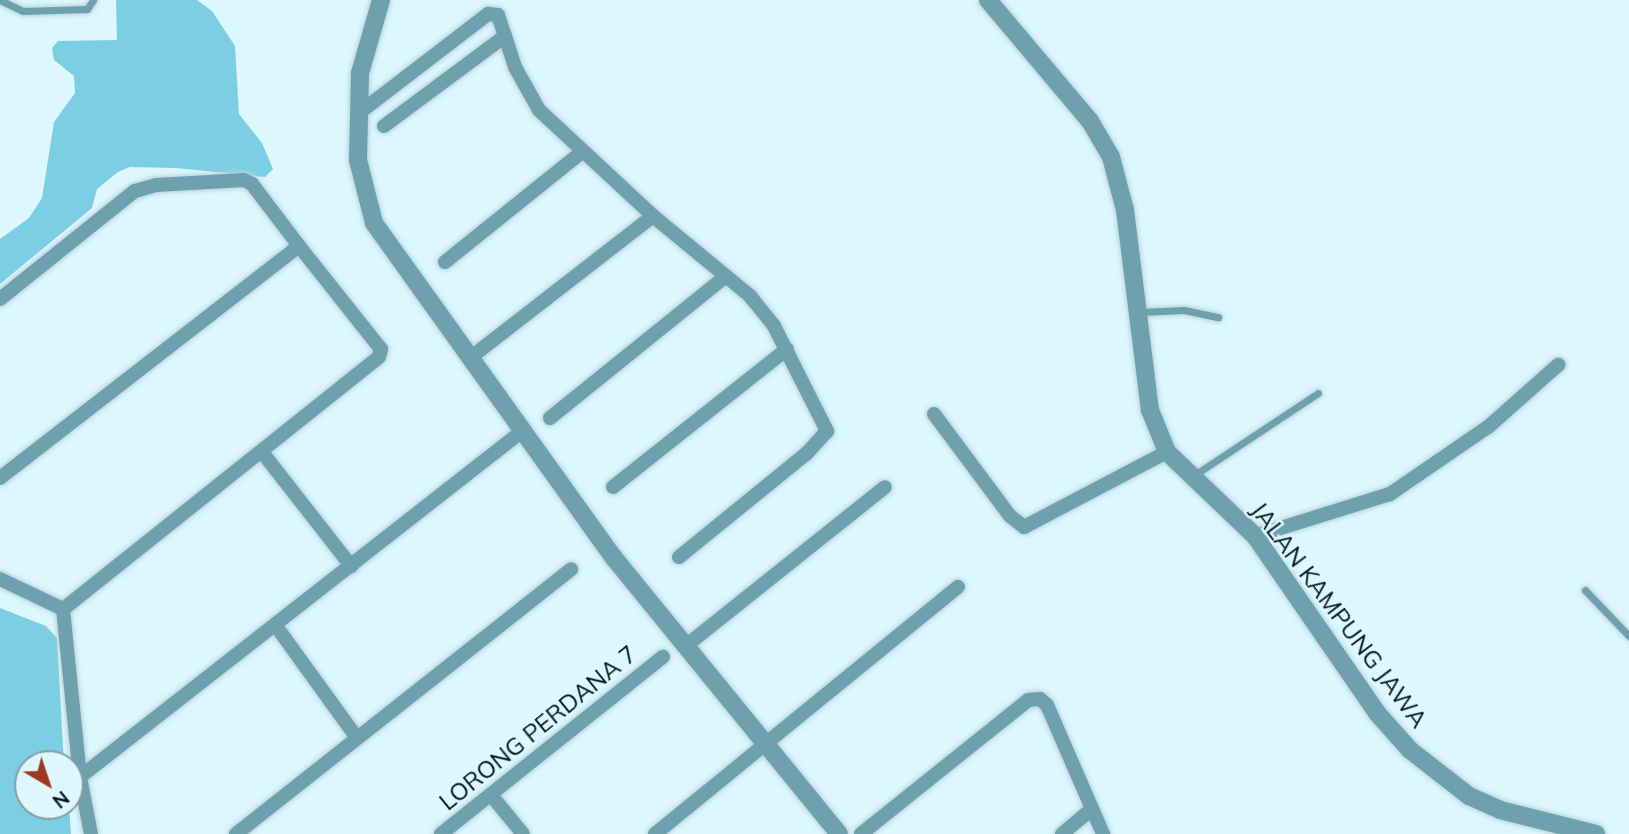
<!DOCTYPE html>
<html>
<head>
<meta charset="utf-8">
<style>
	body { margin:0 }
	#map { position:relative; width:1629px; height:834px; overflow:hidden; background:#dcf7fe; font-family:Mulish,sans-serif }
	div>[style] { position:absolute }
	.green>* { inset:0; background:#7ccfe3 }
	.roads { filter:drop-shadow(0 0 2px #bad3da) drop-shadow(0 0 2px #bad3da) }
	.service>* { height:7px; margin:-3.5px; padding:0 3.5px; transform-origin:3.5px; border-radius:3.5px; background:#6ea1ad }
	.minor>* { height:14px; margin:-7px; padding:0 7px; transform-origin:7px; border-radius:7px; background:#6ea1ad }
	.tertiary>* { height:18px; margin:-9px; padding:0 9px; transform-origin:9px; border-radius:9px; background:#6ea1ad }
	span { translate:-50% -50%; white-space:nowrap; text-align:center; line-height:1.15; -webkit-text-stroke:5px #dcf7fe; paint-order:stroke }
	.street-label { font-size:24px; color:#05161a }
	.north { position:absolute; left:14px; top:750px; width:70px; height:70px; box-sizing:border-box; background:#dcf7fe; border:2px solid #869da3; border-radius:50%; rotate:141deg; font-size:19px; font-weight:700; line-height:28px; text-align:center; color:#05161a }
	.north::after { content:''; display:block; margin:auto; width:24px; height:32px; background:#a0381d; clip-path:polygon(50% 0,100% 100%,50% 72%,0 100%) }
</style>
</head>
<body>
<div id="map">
	<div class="green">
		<i style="clip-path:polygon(116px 0,197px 0,212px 11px,235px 46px,239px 114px,262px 143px,273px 169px,265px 177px,175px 168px,130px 167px,118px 172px,97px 189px,92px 208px,0 284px,0 239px,29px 218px,42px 198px,54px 122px,75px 93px,74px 76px,54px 60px,52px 48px,58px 41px,117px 40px)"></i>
		<i style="clip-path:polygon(0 608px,46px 626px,57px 638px,64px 764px,28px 764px,28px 806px,69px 806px,71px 834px,0 834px)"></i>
	</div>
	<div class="roads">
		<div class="service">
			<i style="left:0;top:0;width:25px;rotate:26deg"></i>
			<i style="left:23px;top:11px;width:64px;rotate:-1.8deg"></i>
			<i style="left:87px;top:9px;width:11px;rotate:-56deg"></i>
			<i style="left:1139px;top:312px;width:45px;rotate:-2.5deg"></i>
			<i style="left:1184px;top:310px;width:35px;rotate:12deg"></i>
			<i style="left:1193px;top:476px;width:150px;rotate:-33.6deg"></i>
			<i style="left:1585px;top:590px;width:64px;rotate:46.3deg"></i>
		</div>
		<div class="minor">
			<i style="left:359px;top:113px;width:163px;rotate:-37.5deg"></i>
			<i style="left:488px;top:14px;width:10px;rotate:6deg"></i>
			<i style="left:498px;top:15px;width:22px;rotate:72deg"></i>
			<i style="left:384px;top:126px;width:151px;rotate:-36.6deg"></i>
			<i style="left:505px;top:36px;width:33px;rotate:72deg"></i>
			<i style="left:515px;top:67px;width:49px;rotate:60.8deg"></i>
			<i style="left:539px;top:110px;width:156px;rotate:42.9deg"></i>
			<i style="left:445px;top:262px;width:176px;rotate:-38.8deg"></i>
			<i style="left:0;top:299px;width:173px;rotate:-38.7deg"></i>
			<i style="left:135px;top:191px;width:22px;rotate:-16deg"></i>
			<i style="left:156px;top:185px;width:88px;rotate:-3.3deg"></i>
			<i style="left:244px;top:180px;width:9px;rotate:27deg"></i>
			<i style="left:252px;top:184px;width:78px;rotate:52.8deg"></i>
			<i style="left:470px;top:358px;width:232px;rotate:-37.8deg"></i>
			<i style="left:653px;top:216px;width:126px;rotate:39.5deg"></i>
			<i style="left:750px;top:296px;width:38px;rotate:51deg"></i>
			<i style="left:774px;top:326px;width:118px;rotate:63.2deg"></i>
			<i style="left:827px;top:431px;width:30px;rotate:132deg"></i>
			<i style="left:807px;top:453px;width:165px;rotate:140.9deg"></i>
			<i style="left:934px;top:414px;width:127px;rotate:53.3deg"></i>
			<i style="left:1010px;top:516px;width:18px;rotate:38deg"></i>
			<i style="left:1024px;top:527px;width:161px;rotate:-27.7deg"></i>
			<i style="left:550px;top:418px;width:226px;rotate:-38.9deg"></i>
			<i style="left:262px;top:452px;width:145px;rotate:52deg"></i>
			<i style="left:0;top:478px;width:378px;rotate:-37.8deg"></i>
			<i style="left:299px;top:246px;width:132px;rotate:51.5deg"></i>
			<i style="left:381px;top:349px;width:8px;rotate:104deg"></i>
			<i style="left:379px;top:357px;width:404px;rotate:141.4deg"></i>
			<i style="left:63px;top:609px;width:169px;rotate:84.2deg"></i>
			<i style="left:80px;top:777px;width:58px;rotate:79.1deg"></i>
			<i style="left:613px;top:487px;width:222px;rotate:-38.4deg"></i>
			<i style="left:1255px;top:536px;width:141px;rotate:-17.3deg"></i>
			<i style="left:1390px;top:494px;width:119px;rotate:-34.4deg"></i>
			<i style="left:1488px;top:427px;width:94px;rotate:-41.5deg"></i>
			<i style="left:0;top:579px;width:70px;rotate:25.5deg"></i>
			<i style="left:276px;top:626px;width:138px;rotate:54.1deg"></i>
			<i style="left:687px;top:645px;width:253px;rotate:-38.6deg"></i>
			<i style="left:80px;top:777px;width:560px;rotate:-38.04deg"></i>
			<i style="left:491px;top:795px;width:50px;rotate:50.6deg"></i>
			<i style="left:236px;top:834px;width:427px;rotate:-38.3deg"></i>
			<i style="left:441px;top:834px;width:284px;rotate:-38.6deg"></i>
			<i style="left:655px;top:834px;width:391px;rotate:-39.2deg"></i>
			<i style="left:861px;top:834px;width:214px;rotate:-38.7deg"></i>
			<i style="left:1028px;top:700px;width:12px;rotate:-5deg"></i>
			<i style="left:1040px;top:699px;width:9px;rotate:41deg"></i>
			<i style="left:1047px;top:705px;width:141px;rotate:66.5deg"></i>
			<i style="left:1062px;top:834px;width:39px;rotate:-40deg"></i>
		</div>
		<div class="tertiary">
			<i style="left:381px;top:0;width:76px;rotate:106deg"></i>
			<i style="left:360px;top:73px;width:87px;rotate:91.3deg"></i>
			<i style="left:358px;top:160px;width:65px;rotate:75.7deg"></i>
			<i style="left:374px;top:223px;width:412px;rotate:54.4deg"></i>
			<i style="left:614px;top:558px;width:356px;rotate:50.8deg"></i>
			<i style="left:988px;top:0;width:158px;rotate:49.9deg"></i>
			<i style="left:1090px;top:121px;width:42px;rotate:59.7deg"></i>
			<i style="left:1111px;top:157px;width:55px;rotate:75.2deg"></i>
			<i style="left:1125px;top:210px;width:202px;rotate:82.9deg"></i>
			<i style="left:1150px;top:410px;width:45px;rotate:68deg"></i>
			<i style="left:1167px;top:452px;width:122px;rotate:43.7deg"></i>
			<i style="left:1255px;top:536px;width:215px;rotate:55.4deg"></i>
			<i style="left:1377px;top:713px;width:50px;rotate:48.3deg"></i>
			<i style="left:1410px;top:750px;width:75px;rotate:37.9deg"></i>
			<i style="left:1469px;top:796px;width:34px;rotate:24deg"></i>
			<i style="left:1500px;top:810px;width:99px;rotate:14deg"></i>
		</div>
	</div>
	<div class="street-label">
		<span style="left:1339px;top:615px;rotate:53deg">JALAN KAMPUNG JAWA</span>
		<span style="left:538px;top:728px;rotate:-39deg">LORONG PERDANA 7</span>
	</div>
	<div class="north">N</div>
</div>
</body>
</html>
